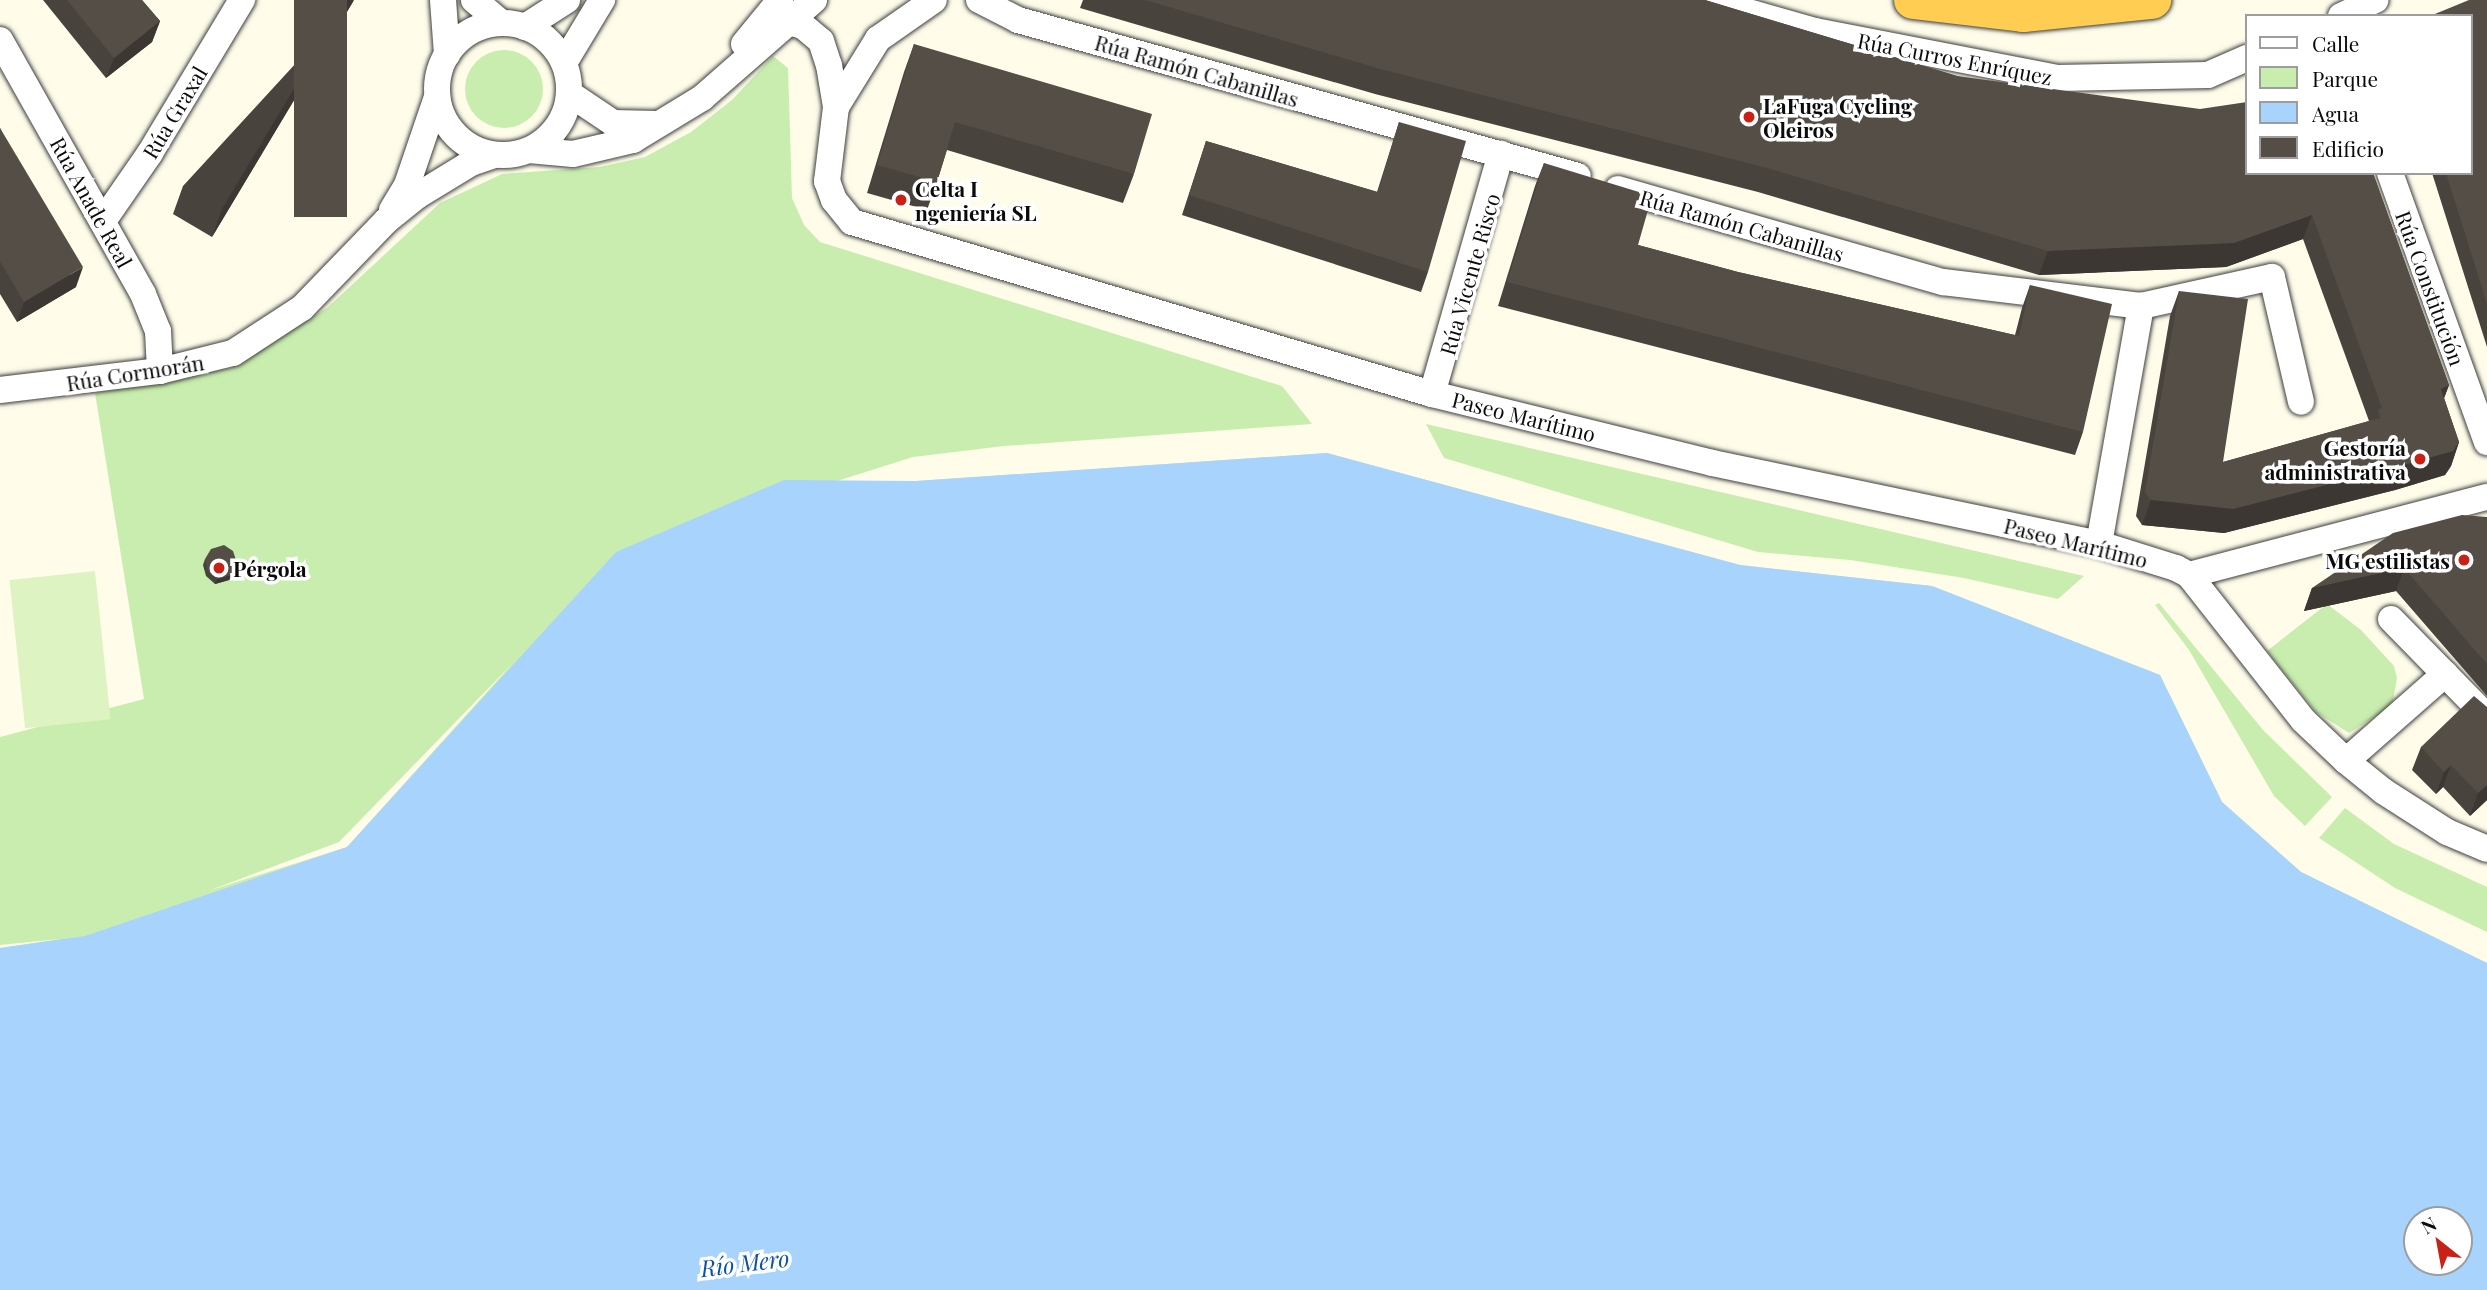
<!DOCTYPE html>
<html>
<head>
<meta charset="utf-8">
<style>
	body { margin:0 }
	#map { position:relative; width:2487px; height:1290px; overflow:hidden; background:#fffdea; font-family:"Playfair Display",serif }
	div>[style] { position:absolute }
	.green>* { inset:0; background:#c8edaf }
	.round { border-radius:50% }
	.pitch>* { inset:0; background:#ddf4c2; transform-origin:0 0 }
	.water>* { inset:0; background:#a8d3fd }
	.roads { filter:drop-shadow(0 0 2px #3e3e3e) drop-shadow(0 0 2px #3e3e3e) }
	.minor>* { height:26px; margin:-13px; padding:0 13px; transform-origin:13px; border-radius:13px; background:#fff }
	.minor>.ring { margin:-13px; padding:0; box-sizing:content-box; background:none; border:26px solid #fff; border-radius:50% }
	.trunk>* { height:38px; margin:-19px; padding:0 19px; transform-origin:19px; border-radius:19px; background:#ffcd51 }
	.wall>* { inset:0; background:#49433d }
	.shaded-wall>* { inset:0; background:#3c3732 }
	.building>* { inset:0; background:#554e47; transform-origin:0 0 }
	.dots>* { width:19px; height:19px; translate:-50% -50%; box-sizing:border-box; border:4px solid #fff; border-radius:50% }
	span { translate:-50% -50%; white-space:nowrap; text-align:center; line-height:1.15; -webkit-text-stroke:7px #fff; paint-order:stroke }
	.street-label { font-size:21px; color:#0b0b0b }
	.poi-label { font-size:21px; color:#0b0b0b; font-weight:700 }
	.left { translate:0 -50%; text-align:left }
	.right { translate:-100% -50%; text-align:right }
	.water-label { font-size:23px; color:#0951a9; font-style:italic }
	.legend { position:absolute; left:2245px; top:14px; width:228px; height:161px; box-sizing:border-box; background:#fff; border:2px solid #9d9d9d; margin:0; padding:9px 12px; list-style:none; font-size:21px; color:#0b0b0b }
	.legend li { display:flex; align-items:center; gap:14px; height:35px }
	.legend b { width:35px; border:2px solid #9d9d9d }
	.north { position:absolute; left:2403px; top:1206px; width:70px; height:70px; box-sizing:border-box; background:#fff; border:2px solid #9d9d9d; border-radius:50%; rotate:329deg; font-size:19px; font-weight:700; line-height:28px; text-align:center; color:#0b0b0b }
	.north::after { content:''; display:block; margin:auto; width:24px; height:32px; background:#c92116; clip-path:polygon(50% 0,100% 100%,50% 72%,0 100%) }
</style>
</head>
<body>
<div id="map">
	<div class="green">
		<i class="round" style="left:465px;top:50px;width:78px;height:78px"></i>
		<i style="clip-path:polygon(evenodd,773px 56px,788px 68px,792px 198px,804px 225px,820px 242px,1282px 386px,1312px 424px,1004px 446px,913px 457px,837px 481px,916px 481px,1327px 453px,1740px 565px,1932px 586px,2160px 675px,2222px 802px,2301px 872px,2487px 963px,2487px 1290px,0 948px,60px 939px,0 945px,0 737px,144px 699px,95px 393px,231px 368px,327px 308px,440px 203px,502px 174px,600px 167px,645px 157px,691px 132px,732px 100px,773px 56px,512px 664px,347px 847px,208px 891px,339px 842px,512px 664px,773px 56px,2417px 1220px,2459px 1220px,2459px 1262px,2417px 1262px,2417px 1220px)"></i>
		<i style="clip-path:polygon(1426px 424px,2084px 576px,2058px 599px,1964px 578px,1850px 560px,1758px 552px,1444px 458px)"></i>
		<i style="clip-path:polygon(2159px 603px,2263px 730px,2332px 797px,2305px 826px,2274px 796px,2189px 650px,2155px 605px)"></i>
		<i style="clip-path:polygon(2327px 604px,2361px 630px,2394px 666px,2397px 678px,2392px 706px,2349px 733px,2316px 712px,2267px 651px)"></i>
		<i style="clip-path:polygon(2345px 808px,2394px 844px,2487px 887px,2487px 932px,2395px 888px,2319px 838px)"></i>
	</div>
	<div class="pitch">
		<i style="left:95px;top:571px;width:149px;height:86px;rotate:84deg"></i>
	</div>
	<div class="water">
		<i style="clip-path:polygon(evenodd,1327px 453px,1740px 565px,1932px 586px,2160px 675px,2222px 802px,2301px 872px,2487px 963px,2487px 1290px,0 1290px,0 948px,85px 936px,347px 847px,616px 552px,784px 480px,916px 481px,1327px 453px,2417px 1220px,2459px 1220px,2459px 1262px,2417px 1262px,2417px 1220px)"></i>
	</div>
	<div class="roads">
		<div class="minor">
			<i style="left:443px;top:0;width:55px;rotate:85.8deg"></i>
			<i style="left:474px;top:0;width:35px;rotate:40deg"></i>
			<i style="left:979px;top:0;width:44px;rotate:27.1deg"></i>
			<i style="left:1018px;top:20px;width:581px;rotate:15.57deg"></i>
			<i style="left:1706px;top:0;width:113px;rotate:15.9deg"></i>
			<i style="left:1815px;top:31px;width:247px;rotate:11deg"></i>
			<i style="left:2057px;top:78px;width:151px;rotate:-1.1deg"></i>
			<i style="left:2208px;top:75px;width:43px;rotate:-23.6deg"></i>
			<i style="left:2341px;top:16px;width:38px;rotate:-25deg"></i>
			<i style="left:789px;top:22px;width:15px;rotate:16deg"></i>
			<i style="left:803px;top:26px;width:23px;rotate:40deg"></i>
			<i style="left:821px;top:41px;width:25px;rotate:72deg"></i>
			<i style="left:829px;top:65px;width:43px;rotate:80.5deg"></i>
			<i style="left:836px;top:107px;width:75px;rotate:96.9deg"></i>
			<i style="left:827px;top:181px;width:20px;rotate:70deg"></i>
			<i style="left:834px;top:200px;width:28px;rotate:51deg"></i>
			<i style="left:852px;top:222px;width:605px;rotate:16.52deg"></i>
			<i style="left:1432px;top:394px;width:288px;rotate:13.8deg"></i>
			<i style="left:1712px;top:463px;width:395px;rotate:11.8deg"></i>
			<i style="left:2099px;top:544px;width:81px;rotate:17.3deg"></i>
			<i style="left:2176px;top:568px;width:15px;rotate:28deg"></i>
			<i style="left:2189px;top:575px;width:184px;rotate:51.8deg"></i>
			<i style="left:2303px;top:720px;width:59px;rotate:43.6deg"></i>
			<i style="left:2346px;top:761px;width:48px;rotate:39deg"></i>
			<i style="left:2383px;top:791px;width:76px;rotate:32.6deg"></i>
			<i style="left:2447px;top:832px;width:43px;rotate:23deg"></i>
			<i class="ring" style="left:437px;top:23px;width:106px;height:106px"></i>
			<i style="left:525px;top:27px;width:50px;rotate:-32.7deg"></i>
			<i style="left:0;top:40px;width:291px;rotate:60.6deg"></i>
			<i style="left:143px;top:294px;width:40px;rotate:68deg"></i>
			<i style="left:158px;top:331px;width:40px;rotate:87.1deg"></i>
			<i style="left:744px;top:44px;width:57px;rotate:-50.7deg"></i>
			<i style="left:564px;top:63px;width:74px;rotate:-58.9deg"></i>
			<i style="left:570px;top:94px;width:52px;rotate:34deg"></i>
			<i style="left:613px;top:123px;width:44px;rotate:1.3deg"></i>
			<i style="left:836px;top:107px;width:80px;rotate:-58.3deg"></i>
			<i style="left:878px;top:39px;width:68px;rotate:-34.9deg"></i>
			<i style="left:529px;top:150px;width:44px;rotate:5.2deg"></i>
			<i style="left:573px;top:154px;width:62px;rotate:-13.1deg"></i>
			<i style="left:633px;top:140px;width:81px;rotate:-31.3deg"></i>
			<i style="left:702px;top:98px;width:149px;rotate:-41.2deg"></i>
			<i style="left:2390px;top:173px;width:286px;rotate:70.2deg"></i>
			<i style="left:1618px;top:189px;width:338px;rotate:16deg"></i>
			<i style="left:1943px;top:282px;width:199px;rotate:6.9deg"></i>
			<i style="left:2141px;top:306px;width:134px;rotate:-12.5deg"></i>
			<i style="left:2272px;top:277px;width:128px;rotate:76.9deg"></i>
			<i style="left:392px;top:210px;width:29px;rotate:-59deg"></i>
			<i style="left:407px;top:185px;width:93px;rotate:-71.2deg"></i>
			<i style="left:103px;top:221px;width:83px;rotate:-55.3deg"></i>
			<i style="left:150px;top:153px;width:179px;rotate:-59deg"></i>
			<i style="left:0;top:390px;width:161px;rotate:-6.8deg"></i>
			<i style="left:160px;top:371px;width:75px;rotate:-13.9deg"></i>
			<i style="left:233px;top:353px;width:82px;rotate:-33.1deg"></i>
			<i style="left:302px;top:308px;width:121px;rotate:-46deg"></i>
			<i style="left:386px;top:221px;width:40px;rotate:-39deg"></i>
			<i style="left:417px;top:196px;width:63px;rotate:-31.4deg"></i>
			<i style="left:471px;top:163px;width:24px;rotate:-19deg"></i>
			<i style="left:1432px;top:394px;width:250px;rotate:-74deg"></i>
			<i style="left:2099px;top:544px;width:242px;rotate:-80deg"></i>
			<i style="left:2189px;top:575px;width:308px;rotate:-14.7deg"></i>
			<i style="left:2391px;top:619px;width:137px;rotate:45.6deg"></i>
			<i style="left:2346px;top:761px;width:132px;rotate:-41.3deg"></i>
		</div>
		<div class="trunk">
			<i style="left:1913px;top:0;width:111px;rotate:6.7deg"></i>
			<i style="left:2023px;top:13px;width:130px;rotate:-5.8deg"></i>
		</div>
	</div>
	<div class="wall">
		<i style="clip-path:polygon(43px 0,142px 0,160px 21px,152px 42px,106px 78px)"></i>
		<i style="clip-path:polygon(354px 0,212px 237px,173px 214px,183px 186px)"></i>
		<i style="clip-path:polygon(1083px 0,1705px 0,1957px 76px,2373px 173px,2449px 385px,2444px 398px,2459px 442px,2451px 466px,2445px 475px,2395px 490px,2224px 533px,2142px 525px,2136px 516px,2170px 316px,2179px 291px,2223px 462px,2369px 421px,2303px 239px,2226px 267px,2039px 275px,1758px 192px,1375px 94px,1080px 8px)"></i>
		<i style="clip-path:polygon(2487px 0,2487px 347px,2432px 173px,2471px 173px)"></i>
		<i style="clip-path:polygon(914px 44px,1134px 174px,1123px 203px,947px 150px,937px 182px,927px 210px,867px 193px,904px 72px)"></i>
		<i style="clip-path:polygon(1399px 122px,1428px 272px,1421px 292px,1182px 215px,1206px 141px,1377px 192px)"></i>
		<i style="clip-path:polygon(0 128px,76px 287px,17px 322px,0 294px)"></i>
		<i style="clip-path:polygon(1544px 163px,1638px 245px,1738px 272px,2015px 335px,2022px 308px,2030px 285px,2083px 432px,2075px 455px,1498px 306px,1535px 186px)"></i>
		<i style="clip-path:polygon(2487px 517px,2487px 696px,2396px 591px,2304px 611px,2312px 588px)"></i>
		<i style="clip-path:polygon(205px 559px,236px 571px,229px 580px,215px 584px,206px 576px,203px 565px)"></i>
		<i style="clip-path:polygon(2487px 707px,2487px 800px,2470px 816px,2443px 787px,2436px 794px,2412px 770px,2421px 747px)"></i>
	</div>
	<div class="shaded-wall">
		<i style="clip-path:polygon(347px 0,354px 0,212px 237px,222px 209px)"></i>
		<i style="clip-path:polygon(160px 21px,152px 42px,106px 78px,114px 58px)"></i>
		<i style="clip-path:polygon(2312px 215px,2303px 239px,2226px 267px,2039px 275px,2048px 251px)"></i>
		<i style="clip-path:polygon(83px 267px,76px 287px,17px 322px,24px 302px)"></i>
		<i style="clip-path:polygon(2449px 385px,2440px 409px,2441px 389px)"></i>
		<i style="clip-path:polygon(2459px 442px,2451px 466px,2445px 475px,2395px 490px,2224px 533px,2142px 525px,2151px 500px)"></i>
		<i style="clip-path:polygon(238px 566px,236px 571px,229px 580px,215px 584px,217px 579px)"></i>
		<i style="clip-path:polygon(2404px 568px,2396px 591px,2304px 611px,2312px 588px)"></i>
		<i style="clip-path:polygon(2451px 765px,2443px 787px,2436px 794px,2444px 772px)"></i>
		<i style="clip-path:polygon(2487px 785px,2487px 800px,2470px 816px,2478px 793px)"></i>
	</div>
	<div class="building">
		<i style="clip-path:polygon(67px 0,142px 0,160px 21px,114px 58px)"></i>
		<i style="left:294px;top:0;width:53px;height:217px"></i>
		<i style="clip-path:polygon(1145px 0,1705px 0,1957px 76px,2200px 109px,2247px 102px,2247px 173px,2373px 173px,2449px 385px,2441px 389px,2459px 442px,2453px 451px,2404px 465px,2233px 509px,2151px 500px,2145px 492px,2179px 291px,2248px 299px,2223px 462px,2380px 418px,2378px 410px,2382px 408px,2312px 215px,2234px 243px,2048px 251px,1767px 168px,1384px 70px)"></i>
		<i style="clip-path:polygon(2469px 0,2487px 0,2487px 304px,2446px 173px,2471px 173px,2471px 16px,2430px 16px)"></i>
		<i style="clip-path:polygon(914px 44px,1152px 114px,1134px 174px,955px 122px,937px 182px,877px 165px)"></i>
		<i style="clip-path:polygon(1399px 122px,1466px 141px,1428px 272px,1189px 195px,1206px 141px,1378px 192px)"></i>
		<i style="clip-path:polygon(0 128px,83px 267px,24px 302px,0 261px)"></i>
		<i style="clip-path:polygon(1544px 163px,1652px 196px,1638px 245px,1738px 272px,2019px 336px,2030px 285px,2112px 304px,2083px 432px,1507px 282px)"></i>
		<i style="clip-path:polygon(2462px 515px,2487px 517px,2487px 664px,2404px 568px,2312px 588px,2393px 533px)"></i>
		<i style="clip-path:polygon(224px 545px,233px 551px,238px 566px,231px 575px,217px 579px,208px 571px,205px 559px,211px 549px)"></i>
		<i style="clip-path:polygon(2474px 696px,2487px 707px,2487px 785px,2478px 793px,2451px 765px,2444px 772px,2421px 747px)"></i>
	</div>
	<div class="dots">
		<i style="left:1749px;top:117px;background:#c92116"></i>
		<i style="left:901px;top:200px;background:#c92116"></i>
		<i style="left:2420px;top:459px;background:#c92116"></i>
		<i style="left:2464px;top:560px;background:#c92116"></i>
		<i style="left:219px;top:568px;background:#c92116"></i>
	</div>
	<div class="street-label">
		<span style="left:1955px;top:58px;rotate:11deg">Rúa Curros Enríquez</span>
		<span style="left:1197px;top:70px;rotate:16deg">Rúa Ramón Cabanillas</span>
		<span style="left:174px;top:112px;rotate:-59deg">Rúa Graxal</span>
		<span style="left:92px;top:202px;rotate:61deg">Rúa Anade Real</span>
		<span style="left:1742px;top:225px;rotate:16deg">Rúa Ramón Cabanillas</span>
		<span style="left:1469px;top:274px;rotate:-74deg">Rúa Vicente Risco</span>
		<span style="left:2431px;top:288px;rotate:70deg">Rúa Constitución</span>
		<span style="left:135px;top:372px;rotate:-9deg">Rúa Cormorán</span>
		<span style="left:1524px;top:416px;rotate:14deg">Paseo Marítimo</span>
		<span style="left:2076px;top:542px;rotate:14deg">Paseo Marítimo</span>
	</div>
	<div class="poi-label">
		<span class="left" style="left:1763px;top:117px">LaFuga Cycling<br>Oleiros</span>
		<span class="left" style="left:915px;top:200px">Celta I<br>ngeniería SL</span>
		<span class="right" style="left:2406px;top:459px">Gestoría<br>administrativa</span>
		<span class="right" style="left:2450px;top:560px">MG estilistas</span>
		<span class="left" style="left:233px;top:568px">Pérgola</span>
	</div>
	<div class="water-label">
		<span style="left:745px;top:1263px;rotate:-7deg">Río Mero</span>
	</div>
	<ul class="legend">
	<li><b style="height:9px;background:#fff"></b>Calle</li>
	<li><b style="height:19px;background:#c8edaf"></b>Parque</li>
	<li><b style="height:19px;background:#a8d3fd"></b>Agua</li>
	<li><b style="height:19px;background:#554e47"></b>Edificio</li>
	</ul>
	<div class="north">N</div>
</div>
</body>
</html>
